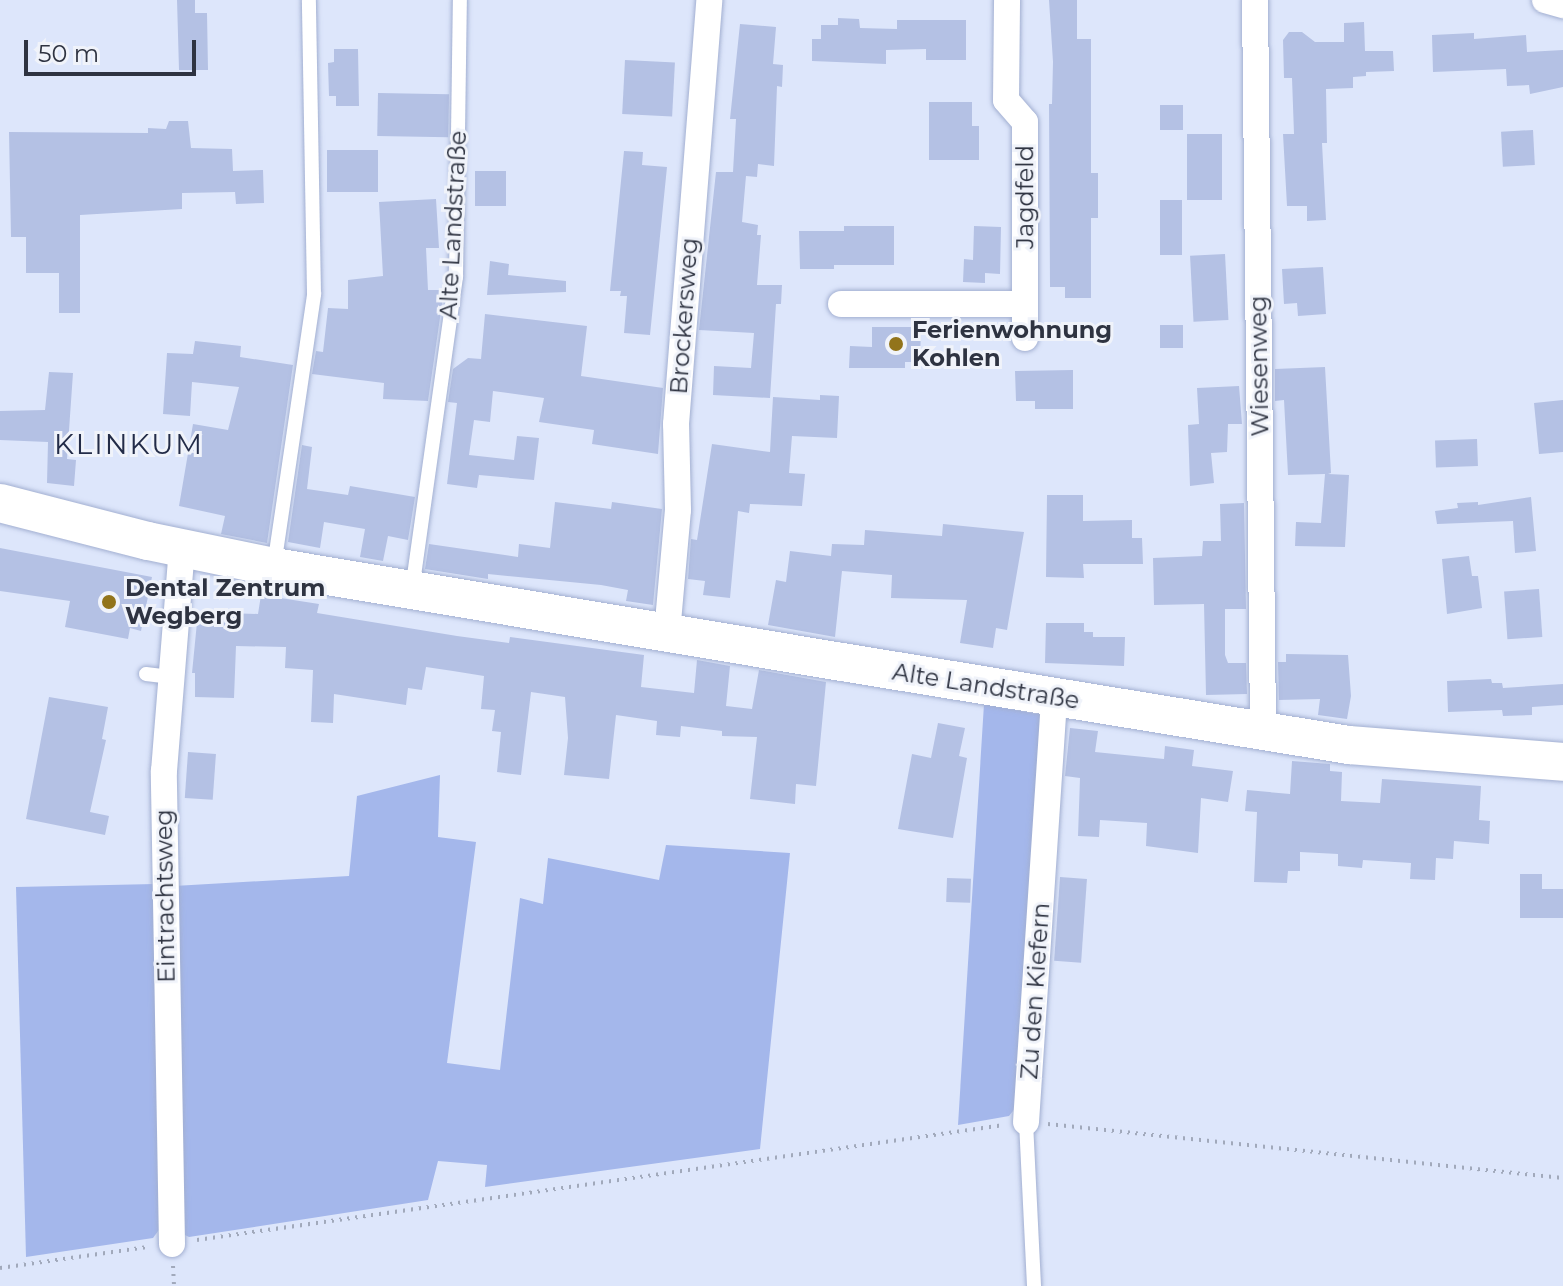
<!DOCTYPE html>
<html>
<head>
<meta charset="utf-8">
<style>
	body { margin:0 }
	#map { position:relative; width:1563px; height:1286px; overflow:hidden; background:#dde6fb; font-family:Montserrat,sans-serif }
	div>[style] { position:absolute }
	.green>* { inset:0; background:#a4b7eb }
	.building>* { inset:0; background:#b4c1e4; transform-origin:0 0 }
	.path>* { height:4px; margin-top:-2px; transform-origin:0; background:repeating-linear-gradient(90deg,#a1a9bb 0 2px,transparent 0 8px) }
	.roads { filter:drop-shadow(0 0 2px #a2afd1) drop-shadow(0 0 2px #a2afd1) }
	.lane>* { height:14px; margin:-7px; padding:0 7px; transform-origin:7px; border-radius:7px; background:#fff }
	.street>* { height:26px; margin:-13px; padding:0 13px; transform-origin:13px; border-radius:13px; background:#fff }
	.secondary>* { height:38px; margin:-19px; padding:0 19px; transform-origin:19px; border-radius:19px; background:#fff }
	.dots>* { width:22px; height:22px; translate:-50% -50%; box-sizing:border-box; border:4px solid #f0f3fa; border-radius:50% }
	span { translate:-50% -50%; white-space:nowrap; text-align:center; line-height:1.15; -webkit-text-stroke:6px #f0f3fa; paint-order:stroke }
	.street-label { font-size:24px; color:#2e3341 }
	.poi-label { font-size:24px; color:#2e3341; font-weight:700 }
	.left { translate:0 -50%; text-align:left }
	.quarter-label { font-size:28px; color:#232c48; letter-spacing:2px }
	.scale { position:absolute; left:24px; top:40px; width:172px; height:36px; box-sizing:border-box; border:4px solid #2e3341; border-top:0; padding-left:10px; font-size:24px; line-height:28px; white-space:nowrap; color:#2e3341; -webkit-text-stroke:6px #f0f3fa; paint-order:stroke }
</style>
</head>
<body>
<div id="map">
	<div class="green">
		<i style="clip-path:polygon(984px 704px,1042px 715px,1020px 1102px,1009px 1116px,958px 1125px)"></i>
		<i style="clip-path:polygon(440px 775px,438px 837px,476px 842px,447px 1063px,500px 1070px,520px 898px,543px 904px,548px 858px,659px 880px,666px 845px,790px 853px,760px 1149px,485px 1187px,487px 1165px,438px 1161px,428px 1200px,189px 1237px,177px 1231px,174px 886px,349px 876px,357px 796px)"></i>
		<i style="clip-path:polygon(155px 884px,164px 1223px,153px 1238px,26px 1257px,16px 887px)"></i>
	</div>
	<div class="building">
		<i style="clip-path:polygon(177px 0,195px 0,195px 13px,207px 13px,208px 70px,179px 70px)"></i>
		<i style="clip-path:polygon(1049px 0,1077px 0,1077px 39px,1091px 39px,1091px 173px,1098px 173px,1098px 218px,1091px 218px,1091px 298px,1065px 298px,1065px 287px,1050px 287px,1049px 104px,1052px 104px,1053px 62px)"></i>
		<i style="clip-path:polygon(838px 18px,859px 19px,860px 28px,897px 29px,897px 20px,966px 20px,966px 60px,926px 60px,926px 49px,886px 50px,886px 64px,812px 61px,812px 39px,821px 39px,821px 25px,838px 25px)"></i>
		<i style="clip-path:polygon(1364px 22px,1365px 51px,1393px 51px,1394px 71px,1366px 72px,1366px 76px,1353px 77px,1353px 88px,1326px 89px,1327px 143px,1322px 143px,1326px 220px,1307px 221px,1307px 206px,1287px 206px,1283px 134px,1294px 134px,1292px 78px,1284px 78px,1283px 40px,1289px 32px,1302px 32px,1315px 42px,1344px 42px,1344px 23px)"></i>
		<i style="clip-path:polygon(740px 24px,776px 27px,773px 64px,783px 65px,782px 87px,777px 86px,774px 166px,758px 164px,757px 177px,746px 176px,742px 222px,758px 225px,757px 235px,761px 235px,757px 285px,782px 285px,781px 304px,776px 304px,770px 398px,713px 395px,714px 366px,751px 368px,754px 333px,699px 330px,716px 172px,733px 172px,736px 119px,730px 119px)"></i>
		<i style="clip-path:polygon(1474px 33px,1474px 39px,1526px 35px,1527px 52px,1563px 50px,1563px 87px,1530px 94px,1529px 85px,1507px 86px,1506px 69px,1433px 72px,1432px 35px)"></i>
		<i style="clip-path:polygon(334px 49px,358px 49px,359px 106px,336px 106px,336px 96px,329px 96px,328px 63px,334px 62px)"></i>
		<i style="left:625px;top:60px;width:50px;height:54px;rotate:3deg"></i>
		<i style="left:378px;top:93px;width:71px;height:43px;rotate:1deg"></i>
		<i style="clip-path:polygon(929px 102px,972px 102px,972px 126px,979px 126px,979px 160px,929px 160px)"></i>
		<i style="left:1160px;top:105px;width:23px;height:25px"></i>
		<i style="clip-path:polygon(169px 121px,188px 121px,191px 148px,232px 149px,233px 171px,263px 170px,264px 203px,236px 204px,235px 192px,182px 193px,182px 209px,80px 215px,80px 313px,59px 313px,59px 273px,26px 273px,26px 237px,11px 237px,9px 132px,148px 133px,148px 128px,166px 129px)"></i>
		<i style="left:1533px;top:130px;width:35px;height:32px;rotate:87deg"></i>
		<i style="left:1187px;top:134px;width:35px;height:66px"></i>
		<i style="left:327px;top:150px;width:51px;height:42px"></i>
		<i style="clip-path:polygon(624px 151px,643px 152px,642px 165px,667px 167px,650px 335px,624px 333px,627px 296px,620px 296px,621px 291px,610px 291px)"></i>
		<i style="left:475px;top:171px;width:31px;height:35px"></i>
		<i style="clip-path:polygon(436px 199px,439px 248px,426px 248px,428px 290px,444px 290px,428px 401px,383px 399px,384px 383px,312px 374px,316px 351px,323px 352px,328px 308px,348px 309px,348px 280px,383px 276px,379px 202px)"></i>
		<i style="left:1182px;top:200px;width:55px;height:22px;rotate:90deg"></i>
		<i style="clip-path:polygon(844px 226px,894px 226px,894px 265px,834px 265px,834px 269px,800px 269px,799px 231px,844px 231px)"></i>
		<i style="clip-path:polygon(974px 226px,1001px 227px,1000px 274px,985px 273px,985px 283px,963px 282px,964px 259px,973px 260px)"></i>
		<i style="left:1225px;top:254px;width:66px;height:35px;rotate:87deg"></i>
		<i style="clip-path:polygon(490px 261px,509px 264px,508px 275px,566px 281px,566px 292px,487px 295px)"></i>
		<i style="clip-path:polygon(1323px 267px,1326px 314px,1298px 316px,1297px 303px,1284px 304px,1282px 269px)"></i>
		<i style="clip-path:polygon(485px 314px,587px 326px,581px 376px,663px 388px,658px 454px,592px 444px,594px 430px,539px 422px,544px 398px,493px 391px,490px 422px,474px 420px,469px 455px,514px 460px,517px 436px,539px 438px,534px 480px,479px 475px,477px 488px,447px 484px,457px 403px,448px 402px,453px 369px,468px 358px,481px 359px)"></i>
		<i style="left:1183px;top:325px;width:23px;height:23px;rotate:90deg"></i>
		<i style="clip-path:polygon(872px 327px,921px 327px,920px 362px,905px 362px,905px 368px,849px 368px,850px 346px,872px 347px)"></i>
		<i style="clip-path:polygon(195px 341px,241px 346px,240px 357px,293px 365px,267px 543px,221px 534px,225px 516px,179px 506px,193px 424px,228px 430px,239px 387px,192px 382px,190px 416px,163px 414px,167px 353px,193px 354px)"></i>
		<i style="clip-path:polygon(1325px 367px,1331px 473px,1328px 474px,1349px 475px,1345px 547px,1295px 546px,1296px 522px,1321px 523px,1325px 474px,1288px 475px,1284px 400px,1275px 401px,1275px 369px)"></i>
		<i style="clip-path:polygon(1073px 370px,1073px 409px,1035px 409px,1035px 401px,1016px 401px,1015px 371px)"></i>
		<i style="clip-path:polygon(49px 372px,73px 373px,67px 459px,76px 460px,74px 486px,47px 483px,48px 442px,0 440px,0 411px,45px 410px)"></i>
		<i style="clip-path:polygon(1239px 386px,1242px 424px,1228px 424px,1227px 452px,1211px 453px,1214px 483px,1190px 486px,1188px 425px,1199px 424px,1197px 388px)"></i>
		<i style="clip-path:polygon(820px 395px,839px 396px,837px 438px,792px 436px,789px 473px,805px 474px,802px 506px,750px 504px,749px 513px,738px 511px,730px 598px,703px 595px,705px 581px,688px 579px,691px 539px,697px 540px,712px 444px,770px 452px,773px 397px,820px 400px)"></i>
		<i style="clip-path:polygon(1563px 400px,1563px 452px,1539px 454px,1534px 403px)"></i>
		<i style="left:1477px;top:439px;width:27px;height:42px;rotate:88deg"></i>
		<i style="clip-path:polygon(302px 445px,312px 447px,307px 489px,348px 495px,350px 486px,415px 497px,408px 540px,388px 536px,383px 561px,360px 557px,365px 529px,324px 522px,320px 548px,288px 542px)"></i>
		<i style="clip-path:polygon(1047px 495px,1083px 495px,1083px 521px,1132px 520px,1132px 538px,1142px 538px,1143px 564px,1083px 564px,1084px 578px,1046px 577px)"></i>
		<i style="clip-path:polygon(1531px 497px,1536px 551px,1515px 553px,1513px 521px,1437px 524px,1435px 511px,1458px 508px,1457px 503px,1478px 502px,1478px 505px)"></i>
		<i style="clip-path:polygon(555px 502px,611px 509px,612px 502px,662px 509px,653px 605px,626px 601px,628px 590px,601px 585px,488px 574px,488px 579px,425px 569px,429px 544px,518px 557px,519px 544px,550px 548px)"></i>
		<i style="clip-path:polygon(1244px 503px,1246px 609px,1225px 609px,1225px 655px,1228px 663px,1246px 663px,1247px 694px,1206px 695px,1204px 604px,1154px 605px,1153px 558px,1202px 556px,1203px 541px,1221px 541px,1220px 504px)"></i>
		<i style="clip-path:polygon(943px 524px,1024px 532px,1007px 630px,996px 628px,993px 648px,960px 643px,967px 600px,891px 598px,892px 575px,842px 571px,835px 637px,768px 625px,776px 580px,786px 582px,790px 551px,831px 556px,832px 544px,864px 545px,865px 530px,942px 536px)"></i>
		<i style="clip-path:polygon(0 548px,152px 577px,141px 631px,130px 628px,128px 639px,65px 627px,70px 601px,0 591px)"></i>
		<i style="clip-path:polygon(1469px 556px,1472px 576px,1478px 576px,1482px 608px,1447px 614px,1442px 559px)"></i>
		<i style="left:1539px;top:589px;width:48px;height:35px;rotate:86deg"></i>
		<i style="clip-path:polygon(261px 595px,319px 604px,317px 613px,457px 636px,509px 643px,510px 637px,644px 655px,641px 687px,694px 693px,697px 660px,730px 666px,726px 706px,752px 709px,759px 670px,826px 682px,816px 786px,796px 784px,795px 804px,750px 799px,757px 737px,722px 736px,722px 731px,681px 726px,680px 737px,656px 735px,657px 721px,616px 715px,609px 779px,564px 775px,568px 738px,565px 697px,531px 692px,521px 775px,497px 772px,501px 732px,492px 731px,495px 710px,481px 709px,484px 676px,453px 671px,426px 667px,422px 690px,408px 688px,406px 705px,334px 694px,333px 723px,311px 722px,313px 670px,285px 668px,286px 647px,236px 646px,234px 698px,195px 697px,195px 673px,192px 673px,198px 612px,258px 614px)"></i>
		<i style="clip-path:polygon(1046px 623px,1084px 623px,1084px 632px,1093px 632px,1093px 637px,1125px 637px,1124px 666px,1045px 663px)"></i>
		<i style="clip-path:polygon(1286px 654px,1348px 655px,1351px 696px,1347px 719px,1318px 715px,1320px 699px,1279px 700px,1278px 662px,1286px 662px)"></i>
		<i style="clip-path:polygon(1491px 679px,1492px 683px,1502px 683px,1503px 688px,1563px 684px,1563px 705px,1532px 707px,1532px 715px,1503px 716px,1502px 710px,1448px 712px,1447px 681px)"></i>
		<i style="clip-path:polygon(49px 697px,108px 707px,102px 739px,106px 740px,90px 812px,109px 816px,105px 835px,26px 819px)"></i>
		<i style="clip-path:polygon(938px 723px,965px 728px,959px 756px,967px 758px,953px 838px,898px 829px,912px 754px,931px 758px)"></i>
		<i style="clip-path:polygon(1070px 728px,1098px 731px,1095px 752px,1164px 759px,1165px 746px,1194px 750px,1192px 766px,1233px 771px,1228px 802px,1201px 798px,1198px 853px,1146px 846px,1147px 823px,1100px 820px,1099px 837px,1078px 836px,1080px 778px,1065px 776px)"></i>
		<i style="left:188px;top:752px;width:28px;height:46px;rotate:4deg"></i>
		<i style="clip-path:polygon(1292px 761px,1330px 764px,1330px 771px,1342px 772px,1341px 801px,1380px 803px,1382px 779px,1481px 786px,1479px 820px,1490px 821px,1489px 844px,1454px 841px,1453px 859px,1436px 858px,1435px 880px,1410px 879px,1411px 863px,1363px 860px,1362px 868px,1338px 866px,1338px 854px,1300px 852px,1300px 871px,1288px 871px,1287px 883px,1254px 882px,1257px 812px,1245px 811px,1247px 790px,1290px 794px)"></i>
		<i style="clip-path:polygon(1520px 874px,1542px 874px,1542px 889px,1563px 889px,1563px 918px,1520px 918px)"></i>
		<i style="left:1060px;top:877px;width:27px;height:84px;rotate:4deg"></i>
		<i style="left:947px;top:878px;width:24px;height:24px;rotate:2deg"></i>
	</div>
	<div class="path">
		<i style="left:1048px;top:1124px;width:518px;rotate:5.99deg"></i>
		<i style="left:197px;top:1240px;width:815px;rotate:-8.11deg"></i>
		<i style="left:173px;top:1266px;width:20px;rotate:87deg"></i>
		<i style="left:0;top:1268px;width:149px;rotate:-8.1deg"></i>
	</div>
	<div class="roads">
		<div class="lane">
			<i style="left:274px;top:566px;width:275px;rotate:-81.6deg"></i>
			<i style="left:314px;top:294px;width:294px;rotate:-91deg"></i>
			<i style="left:412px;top:590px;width:316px;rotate:-82deg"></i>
			<i style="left:456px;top:277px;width:277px;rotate:-89.2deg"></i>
			<i style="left:146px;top:674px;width:26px;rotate:7deg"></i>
			<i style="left:1026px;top:1122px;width:164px;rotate:87.2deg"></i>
		</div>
		<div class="street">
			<i style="left:1255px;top:0;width:732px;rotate:89.37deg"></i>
			<i style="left:1545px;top:0;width:19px;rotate:16deg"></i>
			<i style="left:841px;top:304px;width:184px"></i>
			<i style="left:1025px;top:304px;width:182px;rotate:-90deg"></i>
			<i style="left:1025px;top:122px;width:29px;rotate:-131deg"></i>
			<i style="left:1006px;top:100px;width:100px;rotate:-89.4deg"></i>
			<i style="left:1025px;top:338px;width:34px;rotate:-90deg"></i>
			<i style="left:667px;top:633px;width:123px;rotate:-84.9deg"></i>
			<i style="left:678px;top:510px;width:86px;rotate:-91.3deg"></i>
			<i style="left:676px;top:424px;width:425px;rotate:-85.5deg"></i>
			<i style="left:1026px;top:1122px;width:426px;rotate:-86.2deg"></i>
			<i style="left:172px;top:1244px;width:473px;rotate:-91deg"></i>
			<i style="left:164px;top:771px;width:223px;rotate:-85.4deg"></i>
		</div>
		<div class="secondary">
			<i style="left:0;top:503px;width:153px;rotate:14.4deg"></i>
			<i style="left:148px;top:541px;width:129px;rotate:11.7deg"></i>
			<i style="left:274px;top:567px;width:576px;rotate:9.5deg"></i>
			<i style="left:842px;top:662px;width:514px;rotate:9.3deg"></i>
			<i style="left:1349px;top:745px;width:215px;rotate:4.5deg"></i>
		</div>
	</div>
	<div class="dots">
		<i style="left:896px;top:344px;background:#92741b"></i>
		<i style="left:109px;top:602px;background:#92741b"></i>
	</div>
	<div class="street-label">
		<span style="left:1025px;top:197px;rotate:-90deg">Jagdfeld</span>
		<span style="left:453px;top:225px;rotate:-87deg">Alte Landstraße</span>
		<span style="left:684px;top:316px;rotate:-86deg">Brockersweg</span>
		<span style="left:1259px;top:366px;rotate:-91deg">Wiesenweg</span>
		<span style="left:986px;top:686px;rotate:9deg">Alte Landstraße</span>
		<span style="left:165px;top:896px;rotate:-91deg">Eintrachtsweg</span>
		<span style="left:1035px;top:991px;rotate:-86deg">Zu den Kiefern</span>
	</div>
	<div class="poi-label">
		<span class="left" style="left:912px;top:344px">Ferienwohnung<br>Kohlen</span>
		<span class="left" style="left:125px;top:602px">Dental Zentrum<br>Wegberg</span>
	</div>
	<div class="quarter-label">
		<span style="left:129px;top:444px">KLINKUM</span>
	</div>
	<div class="scale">50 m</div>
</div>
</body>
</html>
